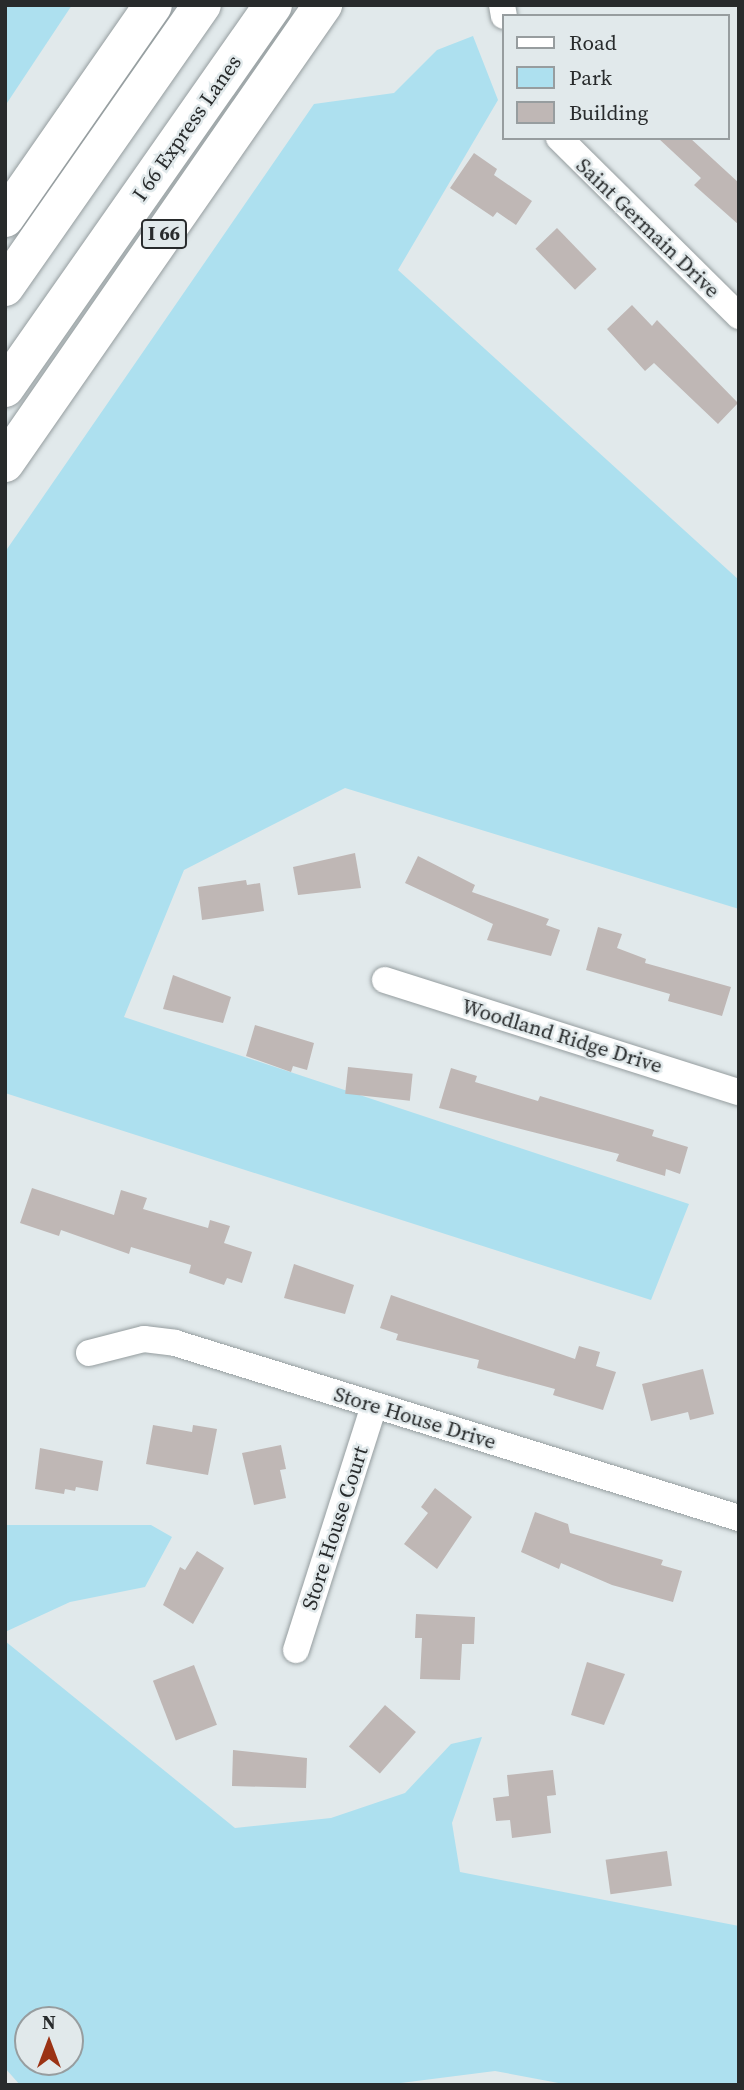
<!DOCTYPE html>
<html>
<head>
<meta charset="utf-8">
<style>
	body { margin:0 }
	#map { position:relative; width:744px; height:2090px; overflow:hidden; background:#e1e9eb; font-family:"Source Serif 4",serif }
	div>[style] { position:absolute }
	.green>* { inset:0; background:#ade0ef }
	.building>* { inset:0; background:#bfb7b5; transform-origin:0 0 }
	.roads { filter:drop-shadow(0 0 2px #959d9f) drop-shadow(0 0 2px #959d9f) }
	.minor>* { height:26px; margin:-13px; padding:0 13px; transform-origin:13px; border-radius:13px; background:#fff }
	.highway>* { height:38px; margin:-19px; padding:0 19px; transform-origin:19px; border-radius:19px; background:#fff }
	span { translate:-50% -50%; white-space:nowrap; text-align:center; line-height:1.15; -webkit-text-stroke:5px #e1e9eb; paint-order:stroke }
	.shield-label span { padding:2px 5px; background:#e1e9eb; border:2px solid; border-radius:5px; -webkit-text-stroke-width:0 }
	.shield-label { font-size:19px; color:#282b2c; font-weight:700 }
	.street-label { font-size:21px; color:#282b2c }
	.frame { position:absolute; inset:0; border:7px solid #282b2c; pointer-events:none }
	.legend { position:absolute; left:502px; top:14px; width:228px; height:126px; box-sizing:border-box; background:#e1e9eb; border:2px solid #979d9f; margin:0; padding:9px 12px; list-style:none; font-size:21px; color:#282b2c }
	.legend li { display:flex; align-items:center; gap:14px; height:35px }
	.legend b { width:35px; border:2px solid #979d9f }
	.north { position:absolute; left:14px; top:2006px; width:70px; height:70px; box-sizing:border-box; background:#e1e9eb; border:2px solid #979d9f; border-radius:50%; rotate:0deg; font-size:19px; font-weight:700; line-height:28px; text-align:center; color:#282b2c }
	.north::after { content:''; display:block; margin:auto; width:24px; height:32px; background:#9b3315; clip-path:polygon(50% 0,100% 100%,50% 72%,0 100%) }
</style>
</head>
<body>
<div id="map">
	<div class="green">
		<i style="clip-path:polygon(5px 5px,72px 5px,5px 106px)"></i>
		<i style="clip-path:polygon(473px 36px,498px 100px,398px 270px,739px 580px,739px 909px,345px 788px,184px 870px,124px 1017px,689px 1204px,651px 1300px,5px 1093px,5px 552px,314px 104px,394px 93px,437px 50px)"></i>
		<i style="clip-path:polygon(5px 1525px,151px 1525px,172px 1537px,145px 1587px,70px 1602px,5px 1632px)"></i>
		<i style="clip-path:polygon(evenodd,5px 1641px,235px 1828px,331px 1818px,405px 1793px,451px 1744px,482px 1737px,452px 1823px,460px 1872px,739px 1926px,739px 2085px,569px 2085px,495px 2071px,385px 2085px,20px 2085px,5px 2068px,5px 1641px,28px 2020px,70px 2020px,70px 2062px,28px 2062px,28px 2020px)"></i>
	</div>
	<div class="building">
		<i style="clip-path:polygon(658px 138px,690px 138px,739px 183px,739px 225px,694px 185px,701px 178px)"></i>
		<i style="clip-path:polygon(474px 153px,497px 169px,494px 175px,532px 201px,516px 225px,497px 212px,493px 217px,450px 188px)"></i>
		<i style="left:557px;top:228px;width:57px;height:30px;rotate:46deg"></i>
		<i style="clip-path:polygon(632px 305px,652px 326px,657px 320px,738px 403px,718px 424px,654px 363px,645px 371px,607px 329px)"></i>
		<i style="clip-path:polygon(355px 853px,361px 888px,298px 895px,293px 867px)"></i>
		<i style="clip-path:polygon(418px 856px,475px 885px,472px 892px,549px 919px,546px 925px,560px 930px,551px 956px,487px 940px,493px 924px,405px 883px)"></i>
		<i style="clip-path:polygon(246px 880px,247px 885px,260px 883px,264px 911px,202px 920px,198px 887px)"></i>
		<i style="clip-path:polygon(598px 927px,622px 934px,617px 948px,646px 959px,645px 963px,731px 987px,722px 1016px,668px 1001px,670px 994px,586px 970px)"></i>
		<i style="clip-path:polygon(173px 975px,231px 997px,223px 1023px,163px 1009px)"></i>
		<i style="clip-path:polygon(255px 1025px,314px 1043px,307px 1070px,293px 1066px,291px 1072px,246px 1056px)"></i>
		<i style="left:348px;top:1067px;width:65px;height:27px;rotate:6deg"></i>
		<i style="clip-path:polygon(451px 1068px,477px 1076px,475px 1082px,538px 1101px,540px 1096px,654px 1130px,652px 1136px,688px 1147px,680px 1174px,666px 1169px,665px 1176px,616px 1161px,619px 1154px,439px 1108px)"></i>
		<i style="clip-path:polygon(32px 1188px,114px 1215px,121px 1190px,147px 1198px,143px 1209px,208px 1228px,210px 1220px,230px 1226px,224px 1243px,252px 1252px,242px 1283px,227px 1278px,224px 1285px,189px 1273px,191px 1265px,131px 1247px,129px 1254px,61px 1230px,59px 1236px,20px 1223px)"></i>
		<i style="clip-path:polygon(294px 1264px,354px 1285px,345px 1314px,284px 1298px)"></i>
		<i style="clip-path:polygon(391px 1295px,575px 1359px,579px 1346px,600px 1352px,596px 1366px,616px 1372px,603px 1410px,553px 1395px,555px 1389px,477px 1368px,479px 1360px,396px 1340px,398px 1334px,380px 1328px)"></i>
		<i style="clip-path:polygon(703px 1369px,714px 1414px,690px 1420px,688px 1412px,651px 1421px,642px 1384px)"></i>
		<i style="clip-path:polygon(153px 1425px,192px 1432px,193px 1425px,217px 1429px,208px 1475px,146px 1464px)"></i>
		<i style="clip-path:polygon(281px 1445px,286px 1469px,280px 1470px,286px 1498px,254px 1505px,242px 1453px)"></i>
		<i style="clip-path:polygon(40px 1448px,103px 1461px,98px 1491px,76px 1487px,75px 1491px,65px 1489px,64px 1494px,35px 1489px)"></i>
		<i style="clip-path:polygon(435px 1488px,472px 1517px,437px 1569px,404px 1544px,428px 1513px,421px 1507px)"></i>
		<i style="clip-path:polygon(535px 1512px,568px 1524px,570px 1533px,663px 1560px,661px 1565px,682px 1571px,673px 1602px,612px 1585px,561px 1563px,559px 1569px,521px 1552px)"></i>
		<i style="clip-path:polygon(197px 1551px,224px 1568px,193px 1624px,163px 1605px,180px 1567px,185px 1570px)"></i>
		<i style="clip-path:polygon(416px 1614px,475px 1617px,474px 1644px,462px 1644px,460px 1680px,420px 1679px,422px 1638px,415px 1638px)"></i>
		<i style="clip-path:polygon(587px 1662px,625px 1674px,604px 1725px,571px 1715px)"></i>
		<i style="left:194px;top:1665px;width:64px;height:44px;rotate:69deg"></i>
		<i style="left:385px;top:1705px;width:41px;height:55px;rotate:41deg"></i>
		<i style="clip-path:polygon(233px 1750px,307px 1758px,306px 1788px,232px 1786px)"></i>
		<i style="clip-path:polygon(553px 1770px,556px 1795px,547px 1796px,551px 1833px,512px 1838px,510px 1820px,496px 1821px,493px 1798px,509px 1796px,507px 1775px)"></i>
		<i style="left:667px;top:1851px;width:35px;height:62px;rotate:82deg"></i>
	</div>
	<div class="roads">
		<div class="minor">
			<i style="left:502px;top:5px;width:11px;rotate:80deg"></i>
			<i style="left:559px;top:138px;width:253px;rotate:44.7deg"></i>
			<i style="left:385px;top:980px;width:371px;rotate:17.6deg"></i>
			<i style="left:89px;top:1353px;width:57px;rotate:-14.3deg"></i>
			<i style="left:144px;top:1339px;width:31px;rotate:7deg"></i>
			<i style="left:175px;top:1343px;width:591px;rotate:17.24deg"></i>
			<i style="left:296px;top:1650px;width:257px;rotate:-72.3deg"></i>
		</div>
		<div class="highway">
			<i style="left:5px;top:218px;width:259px;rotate:-55.2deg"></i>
			<i style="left:5px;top:287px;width:344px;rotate:-55.1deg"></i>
			<i style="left:5px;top:388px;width:467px;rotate:-55deg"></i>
			<i style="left:5px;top:463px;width:558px;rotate:-55.23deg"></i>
		</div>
	</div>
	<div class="shield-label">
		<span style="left:164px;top:234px">I 66</span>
	</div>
	<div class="street-label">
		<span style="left:187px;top:128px;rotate:-55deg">I 66 Express Lanes</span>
		<span style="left:648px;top:228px;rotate:44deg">Saint Germain Drive</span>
		<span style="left:562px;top:1036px;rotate:17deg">Woodland Ridge Drive</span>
		<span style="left:415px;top:1418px;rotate:17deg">Store House Drive</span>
		<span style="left:335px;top:1528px;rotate:-72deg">Store House Court</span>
	</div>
	<div class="frame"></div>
	<ul class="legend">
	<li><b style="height:9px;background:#fff"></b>Road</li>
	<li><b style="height:19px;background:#ade0ef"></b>Park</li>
	<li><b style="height:19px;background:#bfb7b5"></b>Building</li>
	</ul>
	<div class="north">N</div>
</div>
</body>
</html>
